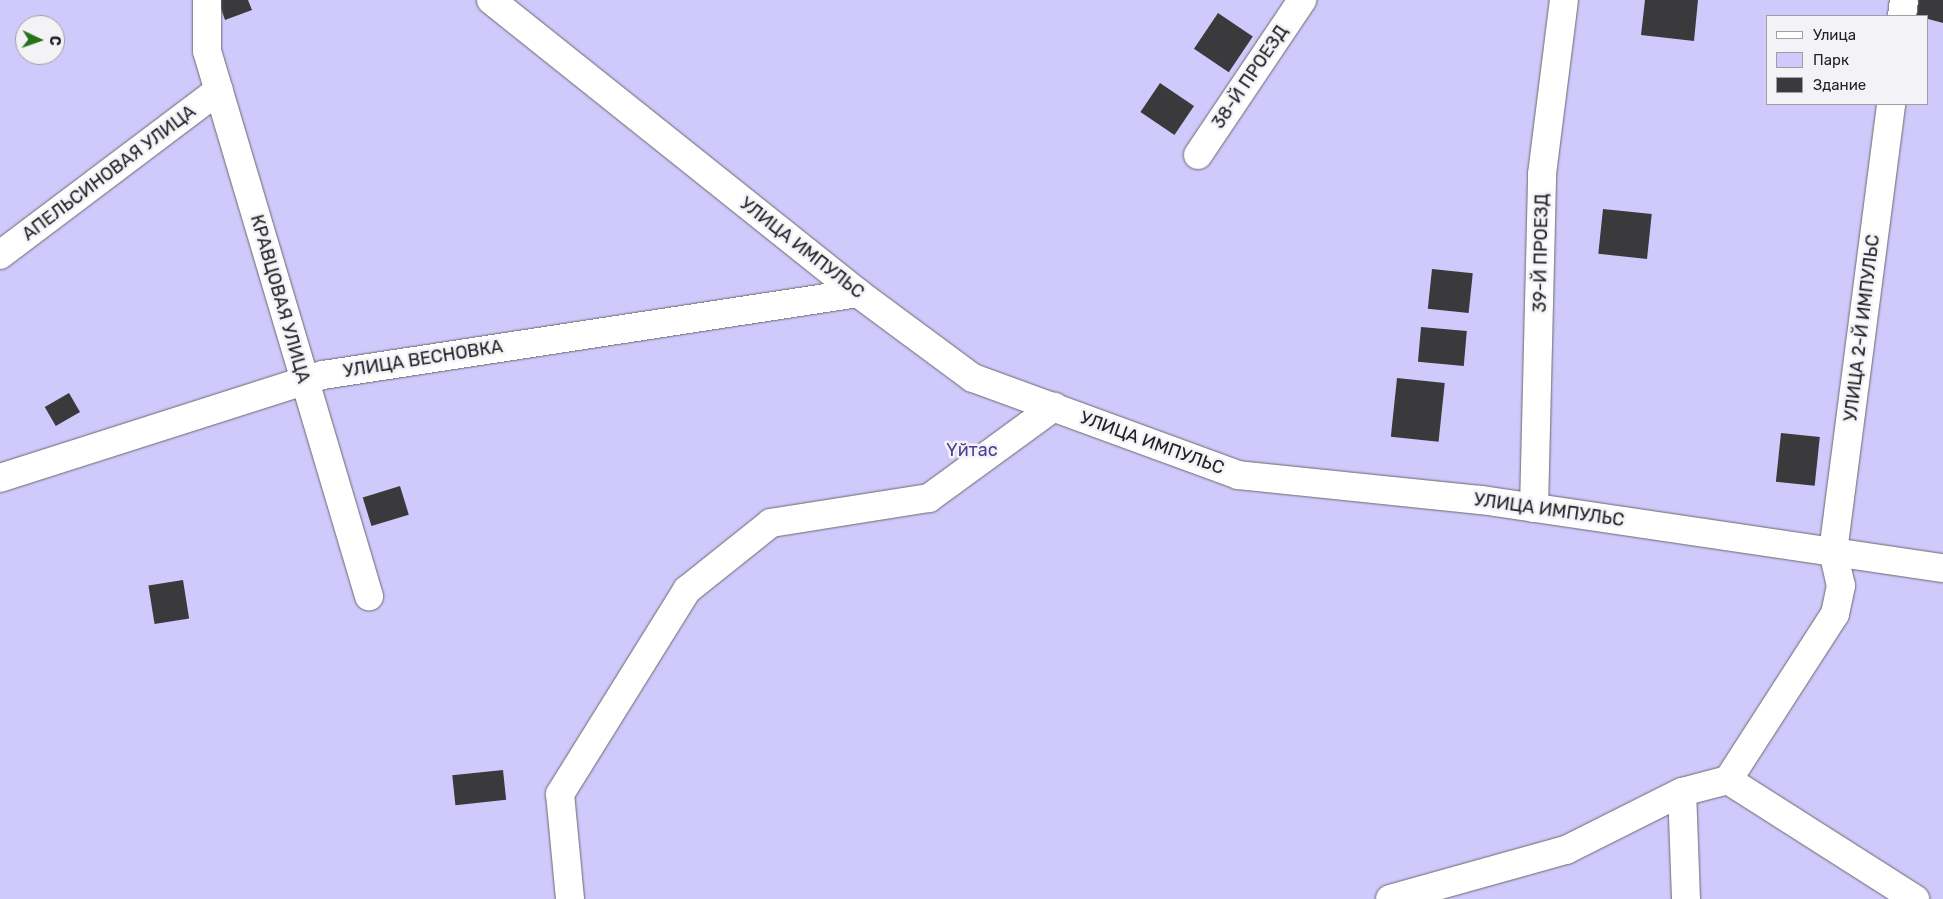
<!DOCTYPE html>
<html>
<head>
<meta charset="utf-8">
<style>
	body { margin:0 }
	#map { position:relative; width:1943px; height:899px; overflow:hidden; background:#e6e5ea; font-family:Rubik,sans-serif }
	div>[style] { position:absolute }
	.green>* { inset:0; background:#d0c9fb }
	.building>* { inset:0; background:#3a3a3d; transform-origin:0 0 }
	.roads { filter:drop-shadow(0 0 1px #69696d) drop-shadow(0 0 1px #69696d) }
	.minor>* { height:28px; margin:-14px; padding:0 14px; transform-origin:14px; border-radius:14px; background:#fff }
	span { translate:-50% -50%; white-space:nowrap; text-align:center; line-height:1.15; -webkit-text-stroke:5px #f3f3f7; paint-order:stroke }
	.street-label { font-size:18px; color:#222123 }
	.park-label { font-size:18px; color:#513d90 }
	.legend { position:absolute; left:1766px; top:15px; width:162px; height:90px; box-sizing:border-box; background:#f3f3f7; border:1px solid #9f9fa2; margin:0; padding:6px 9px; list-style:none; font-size:15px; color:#222123 }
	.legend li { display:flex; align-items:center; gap:10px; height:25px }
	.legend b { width:25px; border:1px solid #9f9fa2 }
	.north { position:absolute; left:15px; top:15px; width:50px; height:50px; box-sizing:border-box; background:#f3f3f7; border:1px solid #9f9fa2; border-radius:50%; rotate:93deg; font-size:14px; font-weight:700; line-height:20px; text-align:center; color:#222123 }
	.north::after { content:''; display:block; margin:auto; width:18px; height:22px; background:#277317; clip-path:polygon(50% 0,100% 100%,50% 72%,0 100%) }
</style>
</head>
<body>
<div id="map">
	<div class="green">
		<i style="clip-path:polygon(evenodd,0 0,1943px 0,1943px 899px,0 899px,0 0,1767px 16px,1927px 16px,1927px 104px,1767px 104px,1767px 16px,0 0,25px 25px,55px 25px,55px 55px,25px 55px,25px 25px)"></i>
	</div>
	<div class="building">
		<i style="clip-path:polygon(218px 0,248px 0,252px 10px,225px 20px)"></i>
		<i style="clip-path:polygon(1645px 0,1698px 0,1694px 41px,1641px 35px)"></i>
		<i style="clip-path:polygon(1918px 0,1943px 0,1943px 23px,1917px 16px)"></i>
		<i style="left:1218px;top:13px;width:42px;height:43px;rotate:34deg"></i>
		<i style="left:1160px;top:83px;width:41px;height:35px;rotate:34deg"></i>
		<i style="left:1603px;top:209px;width:49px;height:45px;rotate:6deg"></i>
		<i style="left:1432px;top:269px;width:41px;height:40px;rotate:6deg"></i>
		<i style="left:1421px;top:327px;width:46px;height:35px;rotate:5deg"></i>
		<i style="left:1397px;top:378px;width:48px;height:59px;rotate:6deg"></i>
		<i style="left:69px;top:393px;width:22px;height:28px;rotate:60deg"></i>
		<i style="left:1781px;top:433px;width:39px;height:49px;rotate:6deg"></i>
		<i style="left:400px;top:486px;width:30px;height:39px;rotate:73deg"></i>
		<i style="left:183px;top:580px;width:39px;height:35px;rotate:81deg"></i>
		<i style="left:503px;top:770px;width:30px;height:51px;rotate:84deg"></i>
	</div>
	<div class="roads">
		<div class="minor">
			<i style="left:207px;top:0;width:51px;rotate:90deg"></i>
			<i style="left:207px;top:51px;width:569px;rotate:73.45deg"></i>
			<i style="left:491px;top:0;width:470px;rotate:38.6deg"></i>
			<i style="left:858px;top:293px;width:143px;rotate:36.5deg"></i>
			<i style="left:973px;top:378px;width:282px;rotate:20.1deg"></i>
			<i style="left:1238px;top:475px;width:244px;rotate:5.9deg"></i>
			<i style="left:1481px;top:500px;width:467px;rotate:8.4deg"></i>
			<i style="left:1902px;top:16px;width:16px;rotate:-83deg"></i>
			<i style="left:1198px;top:155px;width:187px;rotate:-56.1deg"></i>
			<i style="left:0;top:255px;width:274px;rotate:-37deg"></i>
			<i style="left:0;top:478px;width:339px;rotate:-17.7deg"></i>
			<i style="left:323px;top:375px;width:541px;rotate:-8.71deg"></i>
			<i style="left:1534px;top:508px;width:334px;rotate:-88.6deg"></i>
			<i style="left:1542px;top:174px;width:175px;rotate:-82.8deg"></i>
			<i style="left:1728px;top:780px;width:222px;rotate:32.5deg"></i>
			<i style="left:570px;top:899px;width:105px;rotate:-95.4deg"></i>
			<i style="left:560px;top:794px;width:240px;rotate:-58.1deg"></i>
			<i style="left:687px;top:590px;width:107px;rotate:-38.6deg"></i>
			<i style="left:771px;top:523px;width:160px;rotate:-9deg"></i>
			<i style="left:929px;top:498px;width:155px;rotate:-36.1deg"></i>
			<i style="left:1390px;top:899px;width:183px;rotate:-15.6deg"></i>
			<i style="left:1566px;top:850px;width:130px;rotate:-26.6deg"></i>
			<i style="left:1686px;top:899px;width:107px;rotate:-92.1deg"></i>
			<i style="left:1682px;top:792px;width:48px;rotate:-14.6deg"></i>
			<i style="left:1728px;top:780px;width:197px;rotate:-57.2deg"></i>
			<i style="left:1835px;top:614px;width:29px;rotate:-78deg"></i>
			<i style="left:1841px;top:586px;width:35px;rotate:-103deg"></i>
			<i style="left:1833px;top:552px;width:452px;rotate:-82.6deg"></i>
		</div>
	</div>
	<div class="street-label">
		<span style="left:1250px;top:77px;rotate:-56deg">38-Й ПРОЕЗД</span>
		<span style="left:109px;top:173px;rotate:-37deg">АПЕЛЬСИНОВАЯ УЛИЦА</span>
		<span style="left:802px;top:248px;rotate:38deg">УЛИЦА ИМПУЛЬС</span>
		<span style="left:1541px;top:253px;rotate:-89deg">39-Й ПРОЕЗД</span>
		<span style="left:280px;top:299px;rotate:74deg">КРАВЦОВАЯ УЛИЦА</span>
		<span style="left:1862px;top:328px;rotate:-83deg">УЛИЦА 2-Й ИМПУЛЬС</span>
		<span style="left:423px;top:359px;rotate:-9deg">УЛИЦА ВЕСНОВКА</span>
		<span style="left:1152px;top:443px;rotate:20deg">УЛИЦА ИМПУЛЬС</span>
		<span style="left:1549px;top:510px;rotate:8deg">УЛИЦА ИМПУЛЬС</span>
	</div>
	<div class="park-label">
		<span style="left:972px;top:450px">Үйтас</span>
	</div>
	<ul class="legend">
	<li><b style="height:6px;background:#fff"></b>Улица</li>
	<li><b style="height:14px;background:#d0c9fb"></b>Парк</li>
	<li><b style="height:14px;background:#3a3a3d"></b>Здание</li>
	</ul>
	<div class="north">С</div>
</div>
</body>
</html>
